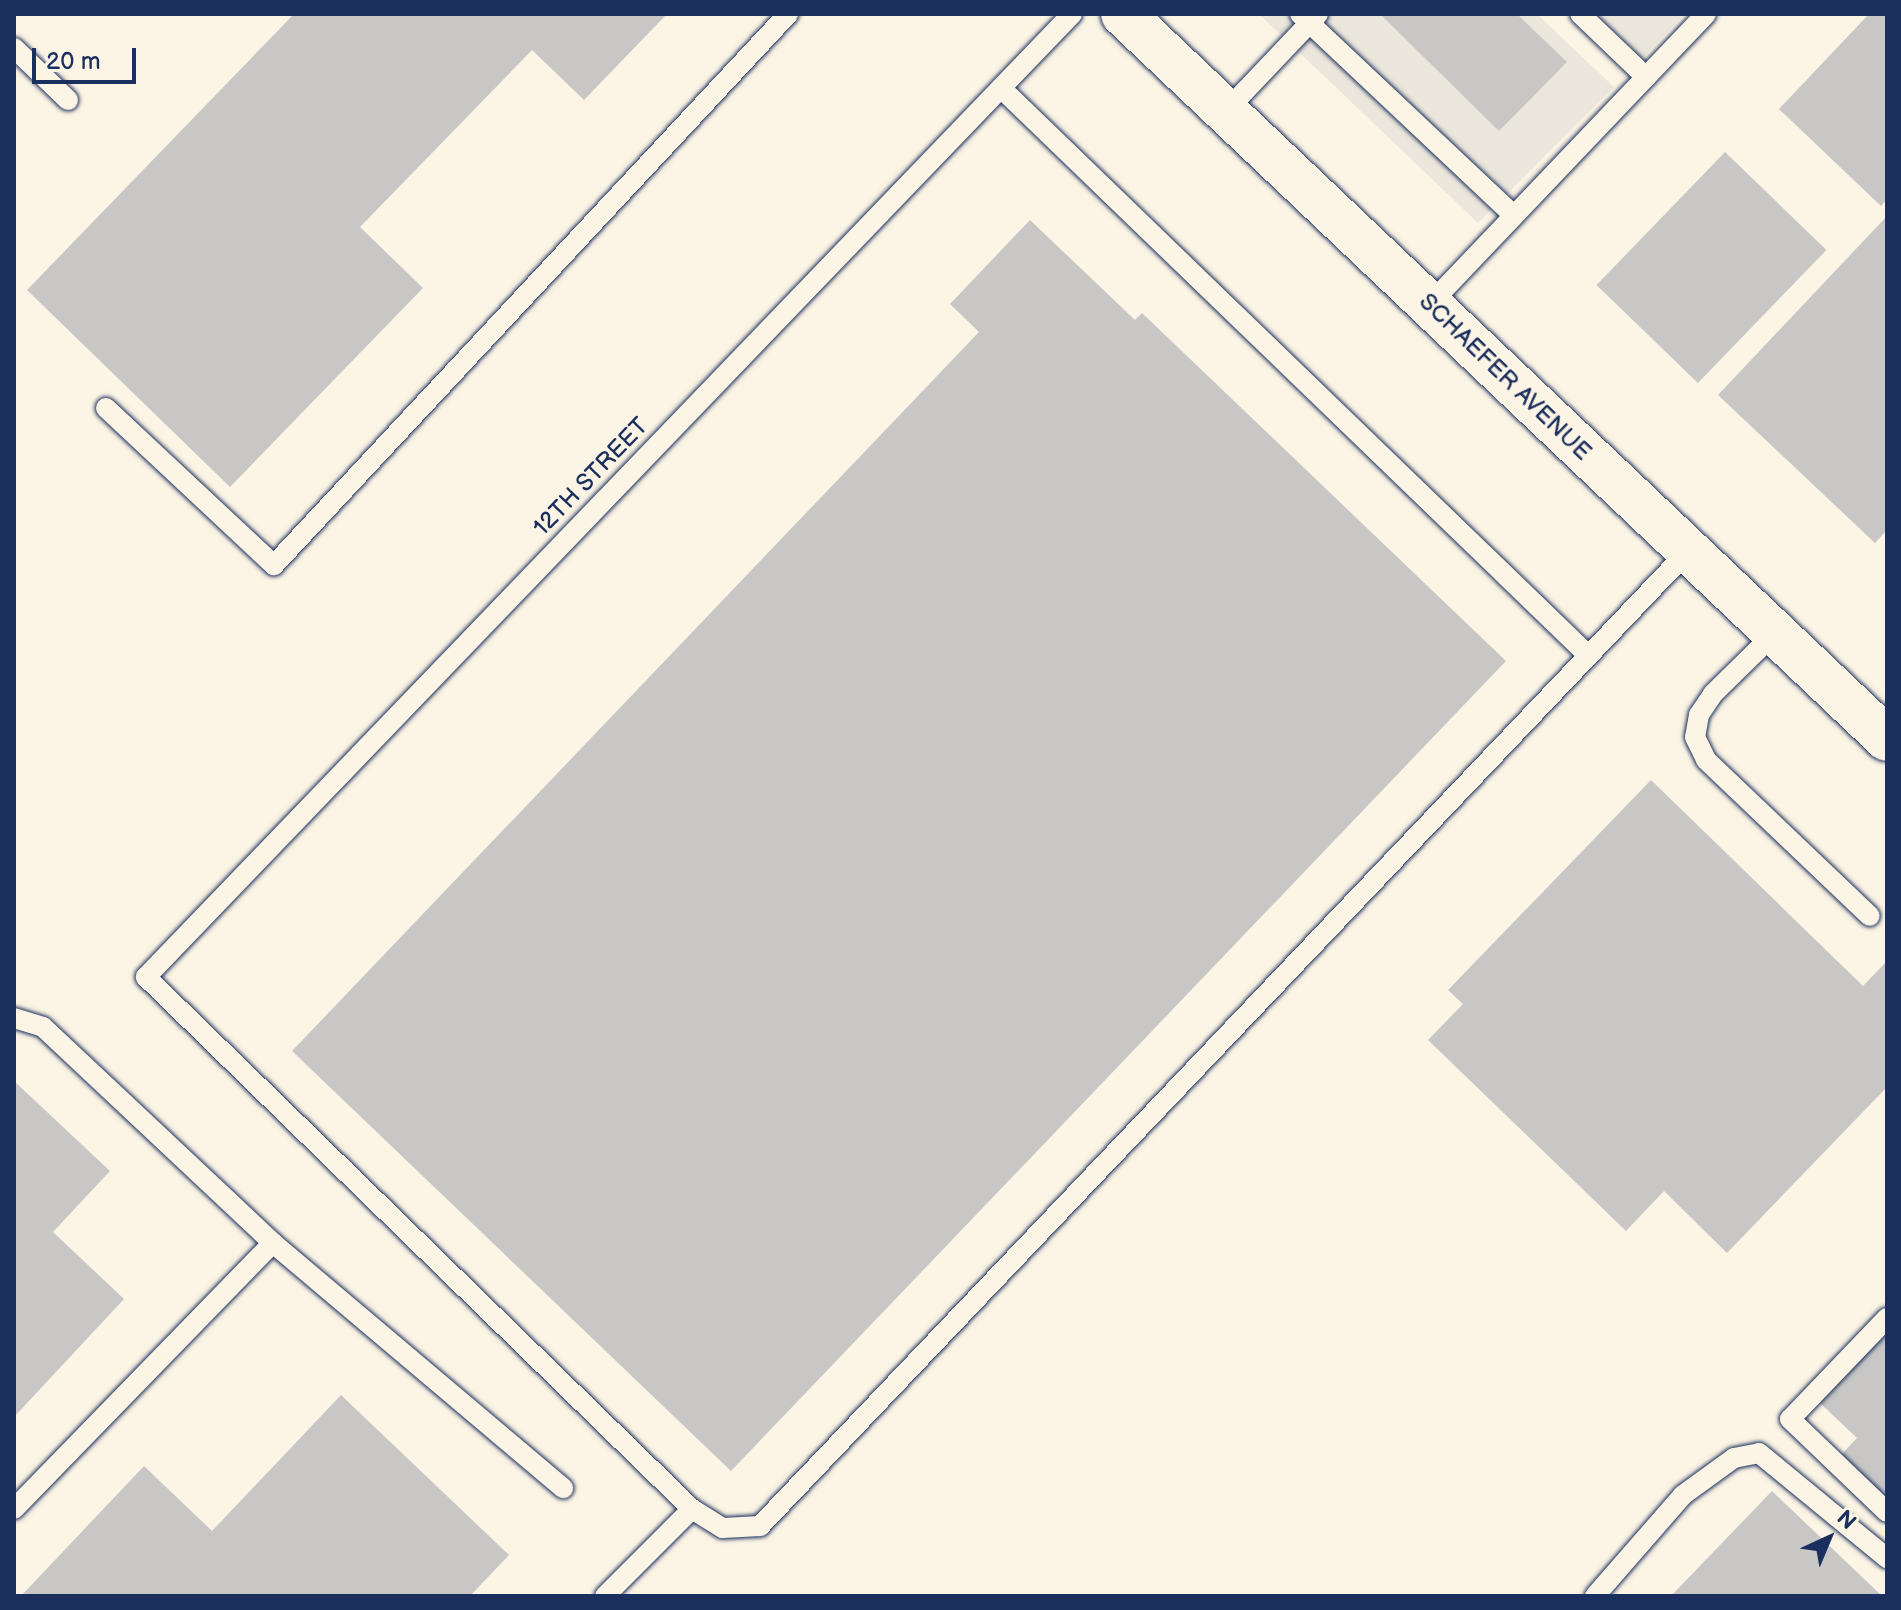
<!DOCTYPE html>
<html>
<head>
<meta charset="utf-8">
<style>
	body { margin:0 }
	#map { position:relative; width:1901px; height:1610px; overflow:hidden; background:#fcf5e5; font-family:"Balsamiq Sans",sans-serif }
	div>[style] { position:absolute }
	.built>* { inset:0; background:#ece7dc }
	.building>* { inset:0; background:#c8c7c6; transform-origin:0 0 }
	.roads { filter:drop-shadow(0 0 2px #1b2f5e) drop-shadow(0 0 2px #1b2f5e) }
	.service>* { height:20px; margin:-10px; padding:0 10px; transform-origin:10px; border-radius:10px; background:#fcf5e5 }
	.tertiary>* { height:44px; margin:-22px; padding:0 22px; transform-origin:22px; border-radius:22px; background:#fcf5e5 }
	span { translate:-50% -50%; white-space:nowrap; text-align:center; line-height:1.15; -webkit-text-stroke:6px #fcf5e5; paint-order:stroke }
	.street-label { font-size:24px; color:#1b2f5e }
	.frame { position:absolute; inset:0; border:16px solid #1b2f5e; pointer-events:none }
	.north { position:absolute; left:1789px; top:1498px; width:80px; height:80px; -webkit-text-stroke:6px #fcf5e5; paint-order:stroke; rotate:44deg; font-size:22px; font-weight:700; line-height:32px; text-align:center; color:#1b2f5e }
	.north::after { content:''; display:block; margin:auto; width:28px; height:36px; background:#1b2f5e; clip-path:polygon(50% 0,100% 100%,50% 72%,0 100%) }
	.scale { position:absolute; left:32px; top:48px; width:104px; height:36px; box-sizing:border-box; border:4px solid #1b2f5e; border-top:0; padding-left:10px; font-size:24px; line-height:28px; white-space:nowrap; color:#1b2f5e; -webkit-text-stroke:6px #fcf5e5; paint-order:stroke }
</style>
</head>
<body>
<div id="map">
	<div class="built">
		<i style="clip-path:polygon(1259px 14px,1537px 14px,1614px 87px,1478px 223px)"></i>
		<i style="clip-path:polygon(1595px 14px,1684px 14px,1642px 59px)"></i>
	</div>
	<div class="building">
		<i style="clip-path:polygon(294px 14px,667px 14px,584px 100px,532px 50px,360px 227px,423px 288px,230px 487px,27px 290px)"></i>
		<i style="clip-path:polygon(1380px 14px,1517px 14px,1567px 62px,1499px 131px)"></i>
		<i style="clip-path:polygon(1869px 14px,1887px 14px,1887px 199px,1881px 206px,1779px 109px)"></i>
		<i style="left:1725px;top:152px;width:141px;height:185px;rotate:44deg"></i>
		<i style="clip-path:polygon(1887px 216px,1887px 530px,1875px 543px,1718px 395px)"></i>
		<i style="clip-path:polygon(1030px 220px,1135px 320px,1142px 313px,1506px 661px,731px 1471px,292px 1051px,979px 332px,950px 304px)"></i>
		<i style="clip-path:polygon(1651px 780px,1863px 986px,1887px 961px,1887px 1087px,1727px 1253px,1664px 1191px,1626px 1231px,1428px 1040px,1463px 1004px,1448px 990px)"></i>
		<i style="clip-path:polygon(14px 1081px,110px 1171px,53px 1232px,124px 1299px,14px 1417px)"></i>
		<i style="clip-path:polygon(1887px 1332px,1887px 1499px,1841px 1455px,1857px 1438px,1820px 1403px)"></i>
		<i style="clip-path:polygon(341px 1395px,509px 1555px,470px 1596px,21px 1596px,144px 1466px,212px 1531px)"></i>
		<i style="clip-path:polygon(1772px 1491px,1882px 1596px,1671px 1596px)"></i>
	</div>
	<div class="roads">
		<div class="service">
			<i style="left:1072px;top:14px;width:1336px;rotate:133.88deg"></i>
			<i style="left:146px;top:977px;width:762px;rotate:44.26deg"></i>
			<i style="left:692px;top:1509px;width:36px;rotate:32deg"></i>
			<i style="left:723px;top:1528px;width:37px;rotate:-3deg"></i>
			<i style="left:760px;top:1526px;width:1346px;rotate:-46.41deg"></i>
			<i style="left:1300px;top:14px;width:294px;rotate:43.3deg"></i>
			<i style="left:14px;top:48px;width:75px;rotate:43.9deg"></i>
			<i style="left:1646px;top:77px;width:87px;rotate:-46.4deg"></i>
			<i style="left:1001px;top:88px;width:816px;rotate:44.01deg"></i>
			<i style="left:1225px;top:112px;width:135px;rotate:-46.5deg"></i>
			<i style="left:1429px;top:305px;width:315px;rotate:-46.4deg"></i>
			<i style="left:1646px;top:77px;width:91px;rotate:-136.3deg"></i>
			<i style="left:106px;top:408px;width:230px;rotate:43.1deg"></i>
			<i style="left:274px;top:565px;width:754px;rotate:-46.99deg"></i>
			<i style="left:1775px;top:633px;width:87px;rotate:135.5deg"></i>
			<i style="left:1713px;top:694px;width:25px;rotate:124deg"></i>
			<i style="left:1699px;top:715px;width:22px;rotate:100deg"></i>
			<i style="left:1695px;top:737px;width:25px;rotate:64deg"></i>
			<i style="left:1706px;top:760px;width:226px;rotate:43.6deg"></i>
			<i style="left:14px;top:1018px;width:30px;rotate:17deg"></i>
			<i style="left:43px;top:1027px;width:316px;rotate:43.2deg"></i>
			<i style="left:1887px;top:1318px;width:140px;rotate:133.8deg"></i>
			<i style="left:1790px;top:1419px;width:134px;rotate:43.8deg"></i>
			<i style="left:14px;top:1509px;width:371px;rotate:-45.8deg"></i>
			<i style="left:273px;top:1243px;width:380px;rotate:40.2deg"></i>
			<i style="left:605px;top:1596px;width:123px;rotate:-45deg"></i>
			<i style="left:1595px;top:1596px;width:134px;rotate:-48.9deg"></i>
			<i style="left:1683px;top:1495px;width:63px;rotate:-36deg"></i>
			<i style="left:1734px;top:1458px;width:25px;rotate:-11deg"></i>
			<i style="left:1759px;top:1453px;width:166px;rotate:39.4deg"></i>
		</div>
		<div class="tertiary">
			<i style="left:1123px;top:14px;width:1053px;rotate:43.5deg"></i>
		</div>
	</div>
	<div class="street-label">
		<span style="left:1505px;top:377px;rotate:44deg">SCHAEFER AVENUE</span>
		<span style="left:591px;top:477px;rotate:-46deg">12TH STREET</span>
	</div>
	<div class="frame"></div>
	<div class="north">N</div>
	<div class="scale">20 m</div>
</div>
</body>
</html>
